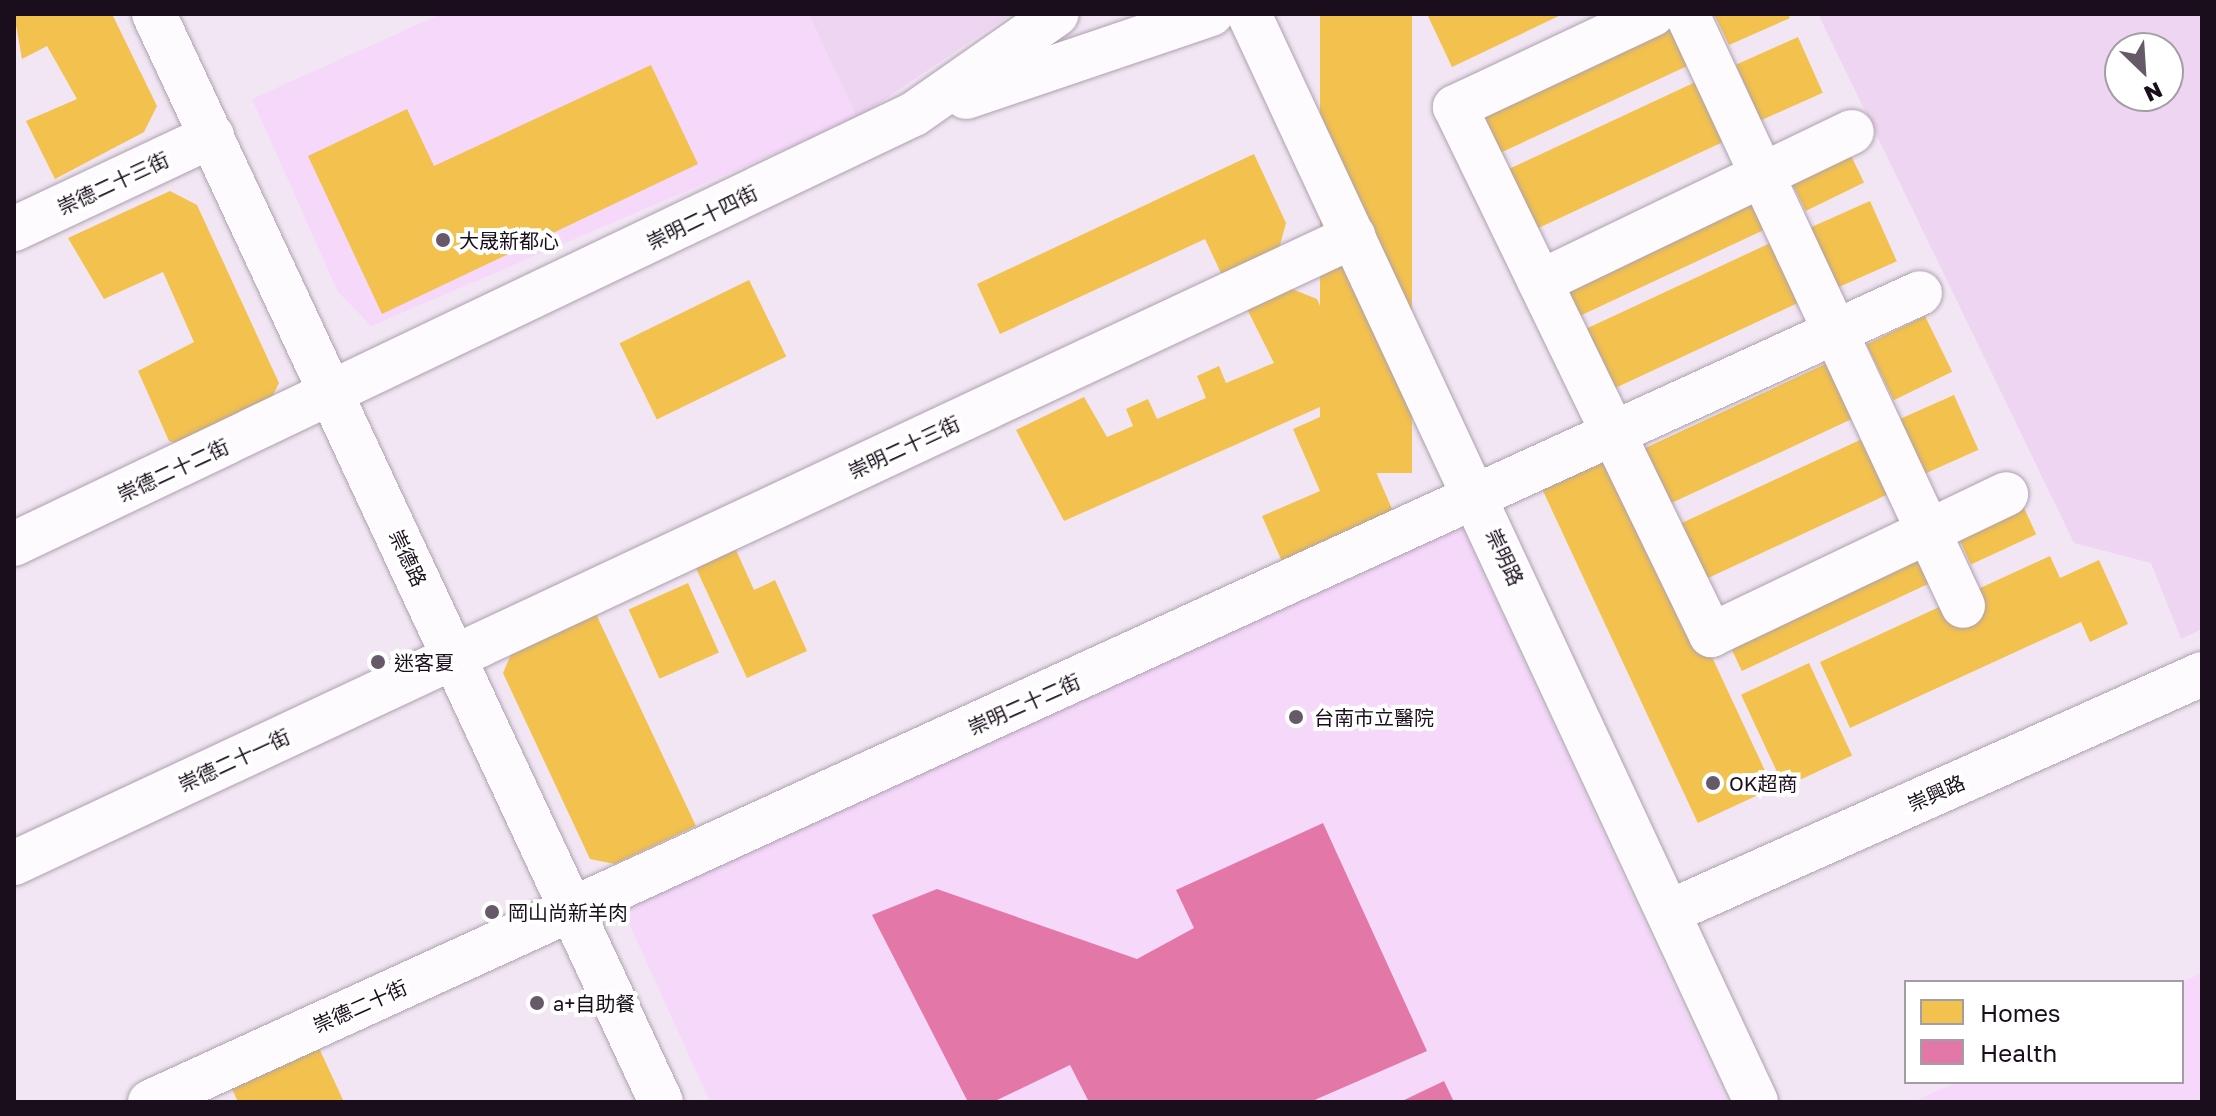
<!DOCTYPE html>
<html>
<head>
<meta charset="utf-8">
<style>
	body { margin:0 }
	#map { position:relative; width:2216px; height:1116px; overflow:hidden; background:#f3e6f4; font-family:"Golos Text","Noto Sans TC",sans-serif }
	div>[style] { position:absolute }
	.built>* { inset:0; background:#f5d8fa }
	.green>* { inset:0; background:#eed5f1 }
	.homes>* { inset:0; background:#f2c14e; transform-origin:0 0 }
	.health>* { inset:0; background:#e377a8 }
	.roads { filter:drop-shadow(0 0 2px #ada1af) drop-shadow(0 0 2px #ada1af) }
	.minor>* { height:44px; margin:-22px; padding:0 22px; transform-origin:22px; border-radius:22px; background:#fdfbfd }
	.dots>* { width:22px; height:22px; translate:-50% -50%; box-sizing:border-box; border:4px solid #fff; border-radius:50% }
	span { translate:-50% -50%; white-space:nowrap; text-align:center; line-height:1.15; -webkit-text-stroke:8px #fff; paint-order:stroke }
	.street-label { font-size:20px; color:#1a0d1c }
	.poi-label { font-size:20px; color:#1a0d1c }
	.left { translate:0 -50%; text-align:left }
	.frame { position:absolute; inset:0; border:16px solid #1a0d1c; pointer-events:none }
	.legend { position:absolute; left:1904px; top:980px; width:280px; height:104px; box-sizing:border-box; background:#fff; border:2px solid #a39ea4; margin:0; padding:10px 14px; list-style:none; font-size:24px; color:#1a0d1c }
	.legend li { display:flex; align-items:center; gap:16px; height:40px }
	.legend b { width:40px; border:2px solid #a39ea4 }
	.north { position:absolute; left:2104px; top:32px; width:80px; height:80px; box-sizing:border-box; background:#fff; border:2px solid #a39ea4; border-radius:50%; rotate:155deg; font-size:22px; font-weight:700; line-height:32px; text-align:center; color:#1a0d1c }
	.north::after { content:''; display:block; margin:auto; width:28px; height:36px; background:#665968; clip-path:polygon(50% 0,100% 100%,50% 72%,0 100%) }
</style>
</head>
<body>
<div id="map">
	<div class="built">
		<i style="clip-path:polygon(441px 14px,809px 14px,857px 118px,371px 326px,338px 292px,252px 99px)"></i>
		<i style="clip-path:polygon(1461px 525px,1727px 1102px,710px 1102px,622px 908px)"></i>
		<i style="clip-path:polygon(2202px 973px,2202px 1102px,1912px 1102px,1957px 1082px,2182px 1082px,2182px 982px)"></i>
	</div>
	<div class="green">
		<i style="clip-path:polygon(809px 14px,1011px 14px,857px 118px)"></i>
		<i style="clip-path:polygon(evenodd,1818px 14px,2202px 14px,2202px 629px,2181px 639px,2151px 563px,2074px 543px,1818px 14px,2120px 48px,2168px 48px,2168px 96px,2120px 96px,2120px 48px)"></i>
	</div>
	<div class="homes">
		<i style="clip-path:polygon(14px 14px,112px 14px,157px 106px,144px 132px,55px 179px,26px 121px,77px 99px,47px 46px,22px 59px)"></i>
		<i style="left:1320px;top:14px;width:92px;height:459px"></i>
		<i style="clip-path:polygon(1427px 14px,1563px 14px,1452px 67px)"></i>
		<i style="clip-path:polygon(1676px 14px,1698px 61px,1500px 153px,1472px 94px)"></i>
		<i style="clip-path:polygon(1714px 14px,1788px 14px,1790px 18px,1729px 45px)"></i>
		<i style="left:1798px;top:37px;width:61px;height:68px;rotate:66deg"></i>
		<i style="clip-path:polygon(651px 65px,698px 164px,382px 314px,308px 156px,407px 109px,434px 166px)"></i>
		<i style="left:1702px;top:79px;width:66px;height:219px;rotate:65deg"></i>
		<i style="left:1836px;top:125px;width:64px;height:65px;rotate:64deg"></i>
		<i style="clip-path:polygon(1254px 154px,1286px 223px,1279px 249px,1222px 275px,1205px 239px,1000px 334px,977px 284px)"></i>
		<i style="left:1745px;top:166px;width:66px;height:218px;rotate:65deg"></i>
		<i style="clip-path:polygon(170px 191px,197px 205px,279px 383px,269px 403px,182px 445px,169px 441px,138px 371px,194px 342px,163px 272px,104px 299px,68px 238px)"></i>
		<i style="left:1870px;top:201px;width:66px;height:67px;rotate:66deg"></i>
		<i style="left:1781px;top:238px;width:66px;height:219px;rotate:65deg"></i>
		<i style="left:749px;top:280px;width:85px;height:144px;rotate:64deg"></i>
		<i style="clip-path:polygon(1292px 289px,1317px 299px,1356px 391px,1064px 521px,1016px 430px,1084px 397px,1107px 437px,1133px 426px,1126px 409px,1148px 399px,1157px 419px,1206px 398px,1197px 376px,1219px 366px,1226px 383px,1274px 363px,1245px 305px)"></i>
		<i style="left:1925px;top:316px;width:62px;height:65px;rotate:64deg"></i>
		<i style="left:1834px;top:360px;width:61px;height:216px;rotate:65deg"></i>
		<i style="left:1954px;top:395px;width:60px;height:66px;rotate:66deg"></i>
		<i style="clip-path:polygon(1347px 405px,1399px 525px,1287px 573px,1262px 516px,1320px 491px,1293px 429px)"></i>
		<i style="left:1862px;top:439px;width:61px;height:216px;rotate:65deg"></i>
		<i style="left:1615px;top:449px;width:374px;height:83px;rotate:65deg"></i>
		<i style="left:2010px;top:478px;width:62px;height:72px;rotate:65deg"></i>
		<i style="left:1910px;top:523px;width:63px;height:215px;rotate:65deg"></i>
		<i style="clip-path:polygon(736px 550px,754px 590px,775px 580px,807px 651px,747px 678px,694px 564px)"></i>
		<i style="clip-path:polygon(2050px 556px,2060px 578px,2099px 560px,2128px 624px,2090px 642px,2081px 622px,1850px 728px,1820px 662px)"></i>
		<i style="left:688px;top:583px;width:76px;height:65px;rotate:66deg"></i>
		<i style="clip-path:polygon(595px 612px,696px 826px,615px 864px,590px 859px,503px 673px,512px 652px)"></i>
		<i style="left:1809px;top:663px;width:102px;height:75px;rotate:65deg"></i>
		<i style="clip-path:polygon(318px 1046px,344px 1102px,238px 1102px,231px 1087px)"></i>
	</div>
	<div class="health">
		<i style="clip-path:polygon(1323px 823px,1427px 1051px,1310px 1102px,1089px 1102px,1070px 1065px,993px 1102px,968px 1102px,872px 915px,937px 889px,1137px 959px,1194px 928px,1176px 890px)"></i>
		<i style="clip-path:polygon(1444px 1081px,1454px 1102px,1400px 1102px)"></i>
	</div>
	<div class="roads">
		<div class="minor">
			<i style="left:154px;top:14px;width:1200px;rotate:65.01deg"></i>
			<i style="left:1249px;top:14px;width:1200px;rotate:65.01deg"></i>
			<i style="left:1653px;top:14px;width:219px;rotate:154.8deg"></i>
			<i style="left:1455px;top:107px;width:587px;rotate:64.13deg"></i>
			<i style="left:1711px;top:635px;width:327px;rotate:-25.5deg"></i>
			<i style="left:1687px;top:14px;width:653px;rotate:65deg"></i>
			<i style="left:966px;top:97px;width:259px;rotate:-18.7deg"></i>
			<i style="left:14px;top:229px;width:219px;rotate:-25.2deg"></i>
			<i style="left:1540px;top:282px;width:346px;rotate:-25.7deg"></i>
			<i style="left:14px;top:544px;width:997px;rotate:-25.54deg"></i>
			<i style="left:914px;top:114px;width:174px;rotate:-35deg"></i>
			<i style="left:14px;top:863px;width:1479px;rotate:-25.08deg"></i>
			<i style="left:1669px;top:912px;width:584px;rotate:-24.06deg"></i>
			<i style="left:150px;top:1102px;width:1946px;rotate:-24.56deg"></i>
		</div>
	</div>
	<div class="dots">
		<i style="left:443px;top:240px;background:#665968"></i>
		<i style="left:378px;top:662px;background:#665968"></i>
		<i style="left:1296px;top:717px;background:#665968"></i>
		<i style="left:1713px;top:783px;background:#665968"></i>
		<i style="left:492px;top:912px;background:#665968"></i>
		<i style="left:537px;top:1003px;background:#665968"></i>
	</div>
	<div class="street-label">
		<span style="left:113px;top:183px;rotate:-25deg">崇德二十三街</span>
		<span style="left:702px;top:217px;rotate:-26deg">崇明二十四街</span>
		<span style="left:904px;top:447px;rotate:-25deg">崇明二十三街</span>
		<span style="left:173px;top:470px;rotate:-25deg">崇德二十二街</span>
		<span style="left:1505px;top:557px;rotate:65deg">崇明路</span>
		<span style="left:408px;top:558px;rotate:65deg">崇德路</span>
		<span style="left:1024px;top:704px;rotate:-24deg">崇明二十二街</span>
		<span style="left:234px;top:760px;rotate:-25deg">崇德二十一街</span>
		<span style="left:1936px;top:793px;rotate:-24deg">崇興路</span>
		<span style="left:360px;top:1006px;rotate:-24deg">崇德二十街</span>
	</div>
	<div class="poi-label">
		<span class="left" style="left:459px;top:240px">大晟新都心</span>
		<span class="left" style="left:394px;top:662px">迷客夏</span>
		<span class="left" style="left:1314px;top:717px">台南市立醫院</span>
		<span class="left" style="left:1729px;top:783px">OK超商</span>
		<span class="left" style="left:508px;top:912px">岡山尚新羊肉</span>
		<span class="left" style="left:553px;top:1003px">a+自助餐</span>
	</div>
	<div class="frame"></div>
	<ul class="legend">
	<li><b style="height:22px;background:#f2c14e"></b>Homes</li>
	<li><b style="height:22px;background:#e377a8"></b>Health</li>
	</ul>
	<div class="north">N</div>
</div>
</body>
</html>
